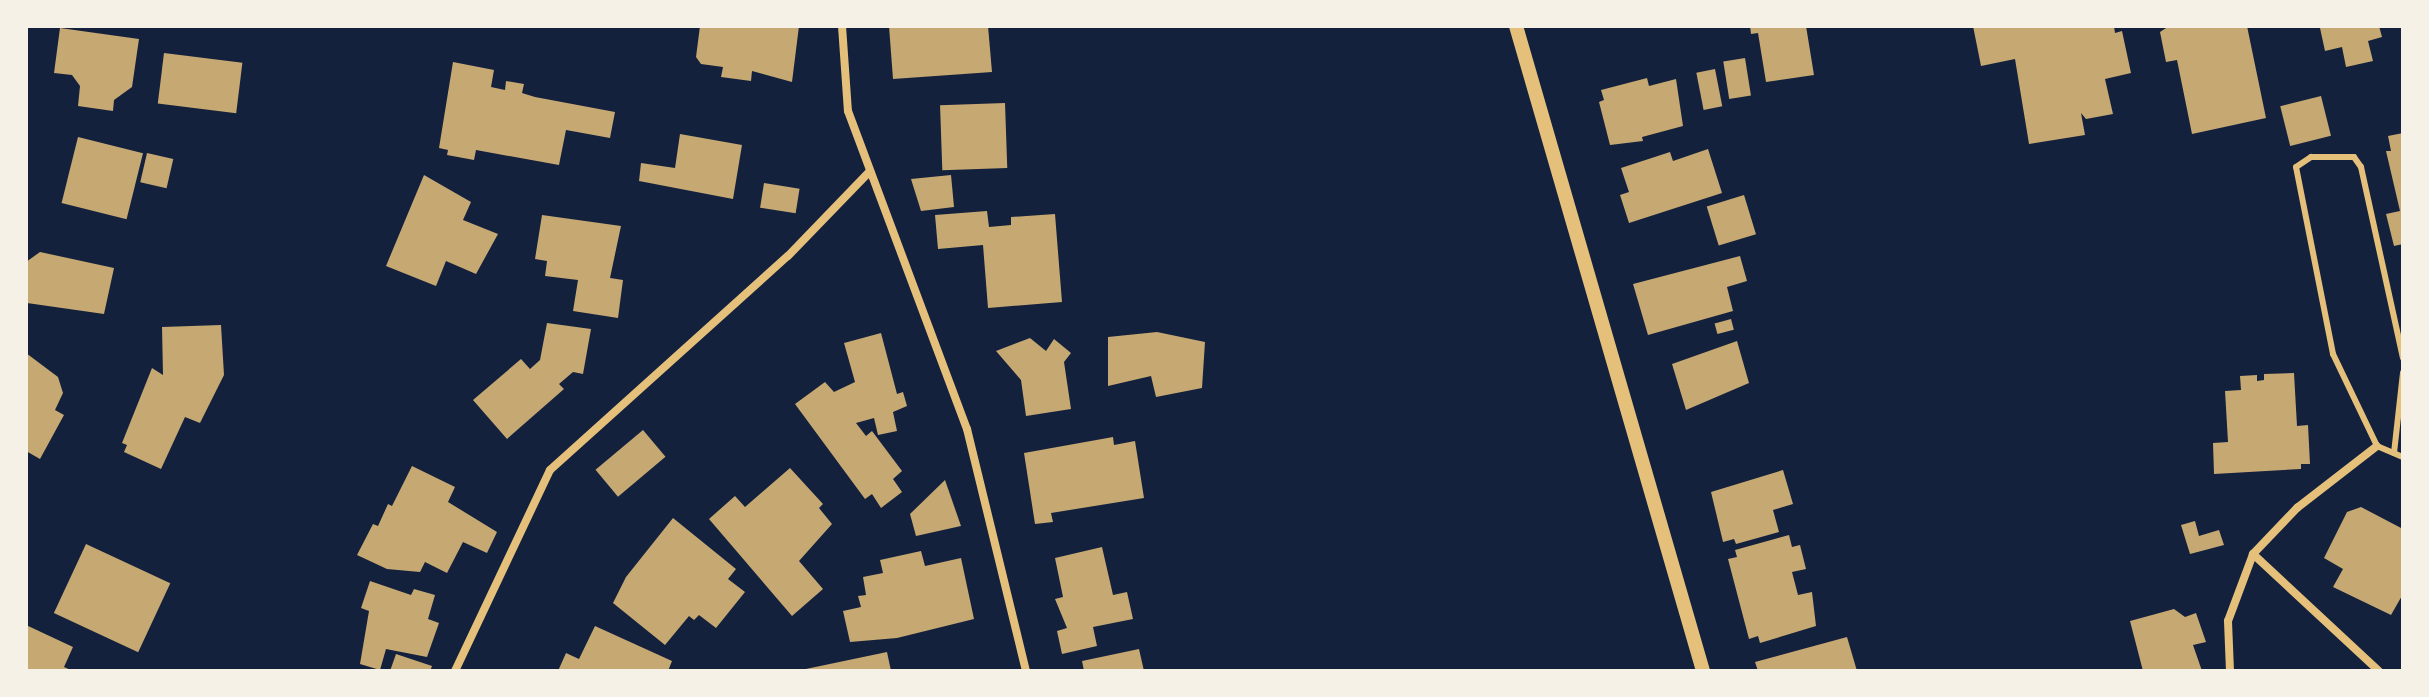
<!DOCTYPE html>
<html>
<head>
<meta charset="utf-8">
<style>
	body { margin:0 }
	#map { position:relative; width:2429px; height:697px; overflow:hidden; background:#14213d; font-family:Montserrat,sans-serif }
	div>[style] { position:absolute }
	.building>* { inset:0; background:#c6a872; transform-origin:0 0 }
	.service>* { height:6px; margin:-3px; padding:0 3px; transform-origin:3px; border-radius:3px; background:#e5c07b }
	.minor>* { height:8px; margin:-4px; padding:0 4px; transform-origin:4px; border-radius:4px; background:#e5c07b }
	.tertiary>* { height:14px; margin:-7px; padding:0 7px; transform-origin:7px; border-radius:7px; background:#e5c07b }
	span { translate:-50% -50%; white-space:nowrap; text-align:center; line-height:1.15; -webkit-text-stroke:6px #f6f1e7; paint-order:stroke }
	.frame { position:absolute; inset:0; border:28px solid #f6f1e7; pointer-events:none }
</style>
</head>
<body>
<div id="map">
	<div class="building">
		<i style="clip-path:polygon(700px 26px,799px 26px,792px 82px,752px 71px,751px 81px,721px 77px,723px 67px,701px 64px,696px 57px)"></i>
		<i style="clip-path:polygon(889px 26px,988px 26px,992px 72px,893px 79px)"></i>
		<i style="clip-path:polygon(1750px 26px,1806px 26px,1814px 75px,1766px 82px,1758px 33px,1751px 34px)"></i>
		<i style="clip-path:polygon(1973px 26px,2114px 26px,2115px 33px,2122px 31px,2131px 73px,2105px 79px,2113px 114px,2086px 119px,2081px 113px,2085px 135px,2029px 144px,2015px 59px,1981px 66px)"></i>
		<i style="clip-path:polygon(2169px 26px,2247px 26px,2266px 118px,2192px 134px,2177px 60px,2166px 62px,2160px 32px)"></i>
		<i style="clip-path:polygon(2315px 26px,2379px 26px,2382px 37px,2368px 41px,2373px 61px,2346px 67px,2342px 47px,2325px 51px,2320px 28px)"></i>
		<i style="clip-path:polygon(60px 28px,139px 39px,132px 87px,114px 100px,113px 111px,78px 106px,80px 86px,72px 75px,54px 73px)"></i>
		<i style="left:164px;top:53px;width:79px;height:51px;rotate:7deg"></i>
		<i style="left:1745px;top:58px;width:38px;height:22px;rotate:81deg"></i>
		<i style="clip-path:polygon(453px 62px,494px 70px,491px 87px,505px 90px,506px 81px,524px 84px,522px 93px,535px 97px,615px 112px,610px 138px,566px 130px,559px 165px,476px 150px,474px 160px,447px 155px,448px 150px,439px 148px)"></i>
		<i style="left:1715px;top:69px;width:38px;height:19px;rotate:79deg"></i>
		<i style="clip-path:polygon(1647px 78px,1649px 86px,1676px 79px,1683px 126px,1642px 137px,1643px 141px,1610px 145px,1599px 102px,1604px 100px,1601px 90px)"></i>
		<i style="left:2321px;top:96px;width:41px;height:42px;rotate:76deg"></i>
		<i style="left:1005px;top:103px;width:65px;height:65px;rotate:88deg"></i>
		<i style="clip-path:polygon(2403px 133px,2403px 244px,2394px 246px,2386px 214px,2400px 211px,2386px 151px,2391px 151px,2388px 136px)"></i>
		<i style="clip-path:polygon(680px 134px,742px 145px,733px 199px,639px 181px,641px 163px,675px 168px)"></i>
		<i style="left:78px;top:137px;width:67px;height:68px;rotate:14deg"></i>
		<i style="clip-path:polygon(1708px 149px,1722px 193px,1629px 223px,1620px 195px,1629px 192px,1621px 168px,1670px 152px,1673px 161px)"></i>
		<i style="left:147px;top:153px;width:27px;height:30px;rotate:13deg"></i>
		<i style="clip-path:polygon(424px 175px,471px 202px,463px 220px,498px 234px,476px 274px,446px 261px,436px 286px,386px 266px)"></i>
		<i style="clip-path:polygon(951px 175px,954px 207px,921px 211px,911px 179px)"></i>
		<i style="left:764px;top:183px;width:36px;height:25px;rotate:9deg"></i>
		<i style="left:1744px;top:195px;width:41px;height:39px;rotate:73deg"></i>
		<i style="clip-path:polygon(987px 211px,989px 227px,1011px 225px,1011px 217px,1055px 214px,1062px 302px,988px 308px,983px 245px,938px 249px,935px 215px)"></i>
		<i style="clip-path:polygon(542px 215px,621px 226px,610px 278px,623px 280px,618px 318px,573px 311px,578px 280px,545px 276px,547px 261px,535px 259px)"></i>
		<i style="clip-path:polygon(40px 252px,114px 268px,104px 314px,27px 303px,26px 262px)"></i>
		<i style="clip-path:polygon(1740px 256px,1747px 281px,1727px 287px,1733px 311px,1648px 335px,1633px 284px)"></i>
		<i style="left:1731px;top:319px;width:11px;height:17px;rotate:75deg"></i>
		<i style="clip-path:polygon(547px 323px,591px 329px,583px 374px,573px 372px,559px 384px,564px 389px,507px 439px,473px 400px,521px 359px,530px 369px,540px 360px)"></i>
		<i style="clip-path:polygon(221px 325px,224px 375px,200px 423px,185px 417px,161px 469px,124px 452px,127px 445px,122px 443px,152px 368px,163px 375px,162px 327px)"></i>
		<i style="clip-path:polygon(1157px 332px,1205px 342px,1202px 388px,1156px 397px,1151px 376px,1108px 386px,1108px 337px)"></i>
		<i style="clip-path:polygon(881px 333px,897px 394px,903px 392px,907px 406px,893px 412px,897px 431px,878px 435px,874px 418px,856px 423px,866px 436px,872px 431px,902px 471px,893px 479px,902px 492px,881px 508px,872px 494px,865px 499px,795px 404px,825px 382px,834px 392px,855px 382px,844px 343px)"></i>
		<i style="clip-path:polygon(1030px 338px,1046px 351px,1054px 339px,1071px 353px,1064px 362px,1071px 409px,1026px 416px,1021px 380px,996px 351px)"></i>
		<i style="clip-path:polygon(1737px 341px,1749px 383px,1686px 410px,1672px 364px)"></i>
		<i style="clip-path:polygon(26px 353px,58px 377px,63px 393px,55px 410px,64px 415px,40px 459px,26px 451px)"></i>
		<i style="clip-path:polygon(2294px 373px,2297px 426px,2308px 425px,2310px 464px,2301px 464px,2301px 469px,2214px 474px,2213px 443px,2228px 442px,2225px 391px,2241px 390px,2240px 376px,2257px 375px,2257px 381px,2264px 380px,2264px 374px)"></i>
		<i style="left:643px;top:430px;width:35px;height:62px;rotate:50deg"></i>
		<i style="clip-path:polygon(1113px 437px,1114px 445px,1135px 441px,1144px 498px,1051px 513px,1053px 522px,1035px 524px,1024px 453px)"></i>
		<i style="clip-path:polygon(412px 466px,455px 487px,448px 502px,497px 532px,487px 553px,463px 542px,447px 573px,425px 562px,420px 572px,387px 569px,357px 555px,373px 524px,378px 526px,388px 504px,392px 506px)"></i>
		<i style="clip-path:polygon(790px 468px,823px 504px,819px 508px,832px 524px,799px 561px,823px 589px,792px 616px,709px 519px,735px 496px,745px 507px)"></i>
		<i style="clip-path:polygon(1783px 470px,1793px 504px,1773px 510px,1779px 532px,1736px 544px,1734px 539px,1723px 542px,1711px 492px)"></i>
		<i style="clip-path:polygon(945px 480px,961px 526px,916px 536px,910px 514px)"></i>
		<i style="clip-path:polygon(2361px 507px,2403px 529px,2403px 594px,2391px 615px,2333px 587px,2343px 569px,2324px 558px,2347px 512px)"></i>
		<i style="clip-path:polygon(673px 518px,736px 569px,728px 579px,745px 592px,716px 628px,699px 615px,694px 620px,689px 616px,665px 645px,613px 603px,626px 577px)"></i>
		<i style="clip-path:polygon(2195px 521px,2199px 536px,2219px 530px,2224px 545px,2190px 554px,2181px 525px)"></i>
		<i style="clip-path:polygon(1789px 535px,1792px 547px,1800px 545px,1806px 569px,1792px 572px,1798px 595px,1812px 592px,1816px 626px,1760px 643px,1758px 636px,1749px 639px,1728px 559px,1737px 557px,1735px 550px)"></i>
		<i style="left:86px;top:544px;width:93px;height:76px;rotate:25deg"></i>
		<i style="clip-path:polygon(1102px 547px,1113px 595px,1127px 592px,1133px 619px,1093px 627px,1097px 646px,1062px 654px,1057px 631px,1067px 628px,1055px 599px,1063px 597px,1055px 558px)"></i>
		<i style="clip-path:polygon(921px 551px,925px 566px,961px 558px,974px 619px,897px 638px,850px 642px,843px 611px,861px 607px,858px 596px,866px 595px,863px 577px,883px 573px,880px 560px)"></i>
		<i style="clip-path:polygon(370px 581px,411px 595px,414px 589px,435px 595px,428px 619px,439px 623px,427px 657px,386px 649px,380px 670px,360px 664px,369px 611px,361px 608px)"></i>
		<i style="clip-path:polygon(2174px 609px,2185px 617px,2196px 613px,2206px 642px,2193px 645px,2202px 671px,2143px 671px,2130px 621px)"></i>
		<i style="clip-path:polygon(26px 625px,73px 647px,64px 667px,73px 671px,26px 671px)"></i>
		<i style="clip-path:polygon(595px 626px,672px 661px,668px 671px,558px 671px,566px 653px,579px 659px)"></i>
		<i style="clip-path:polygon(1847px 637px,1857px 671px,1758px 671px,1755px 662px)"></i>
		<i style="clip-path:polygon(1139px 649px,1144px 671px,1084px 671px,1082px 661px)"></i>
		<i style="clip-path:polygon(887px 652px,891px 671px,801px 671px,801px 670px)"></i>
		<i style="clip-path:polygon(396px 654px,432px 666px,430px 671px,390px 671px)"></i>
	</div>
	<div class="service">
		<i style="left:2403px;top:358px;width:196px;rotate:-102.4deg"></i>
		<i style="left:2361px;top:167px;width:12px;rotate:-125deg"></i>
		<i style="left:2354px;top:157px;width:43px;rotate:180deg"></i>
		<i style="left:2311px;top:157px;width:18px;rotate:146deg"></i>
		<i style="left:2296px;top:167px;width:191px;rotate:78.8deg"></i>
		<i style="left:2333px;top:354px;width:102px;rotate:64.4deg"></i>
		<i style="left:2377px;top:446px;width:28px;rotate:23deg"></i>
		<i style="left:2394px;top:453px;width:81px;rotate:-83.6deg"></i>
	</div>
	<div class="minor">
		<i style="left:842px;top:26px;width:85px;rotate:86deg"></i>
		<i style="left:848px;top:111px;width:340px;rotate:69.5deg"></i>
		<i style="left:967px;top:429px;width:249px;rotate:76.3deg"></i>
		<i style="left:2253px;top:554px;width:172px;rotate:42.9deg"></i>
		<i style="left:455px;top:671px;width:222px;rotate:-64.7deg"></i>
		<i style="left:550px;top:470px;width:320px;rotate:-42deg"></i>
		<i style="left:788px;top:256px;width:118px;rotate:-46deg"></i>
		<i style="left:2230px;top:671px;width:50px;rotate:-92.3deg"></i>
		<i style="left:2228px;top:621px;width:72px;rotate:-69.5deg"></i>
		<i style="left:2253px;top:554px;width:64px;rotate:-46.3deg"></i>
		<i style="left:2297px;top:508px;width:101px;rotate:-37.8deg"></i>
	</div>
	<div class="tertiary">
		<i style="left:1516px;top:26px;width:672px;rotate:73.83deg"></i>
	</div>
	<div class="frame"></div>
</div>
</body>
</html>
